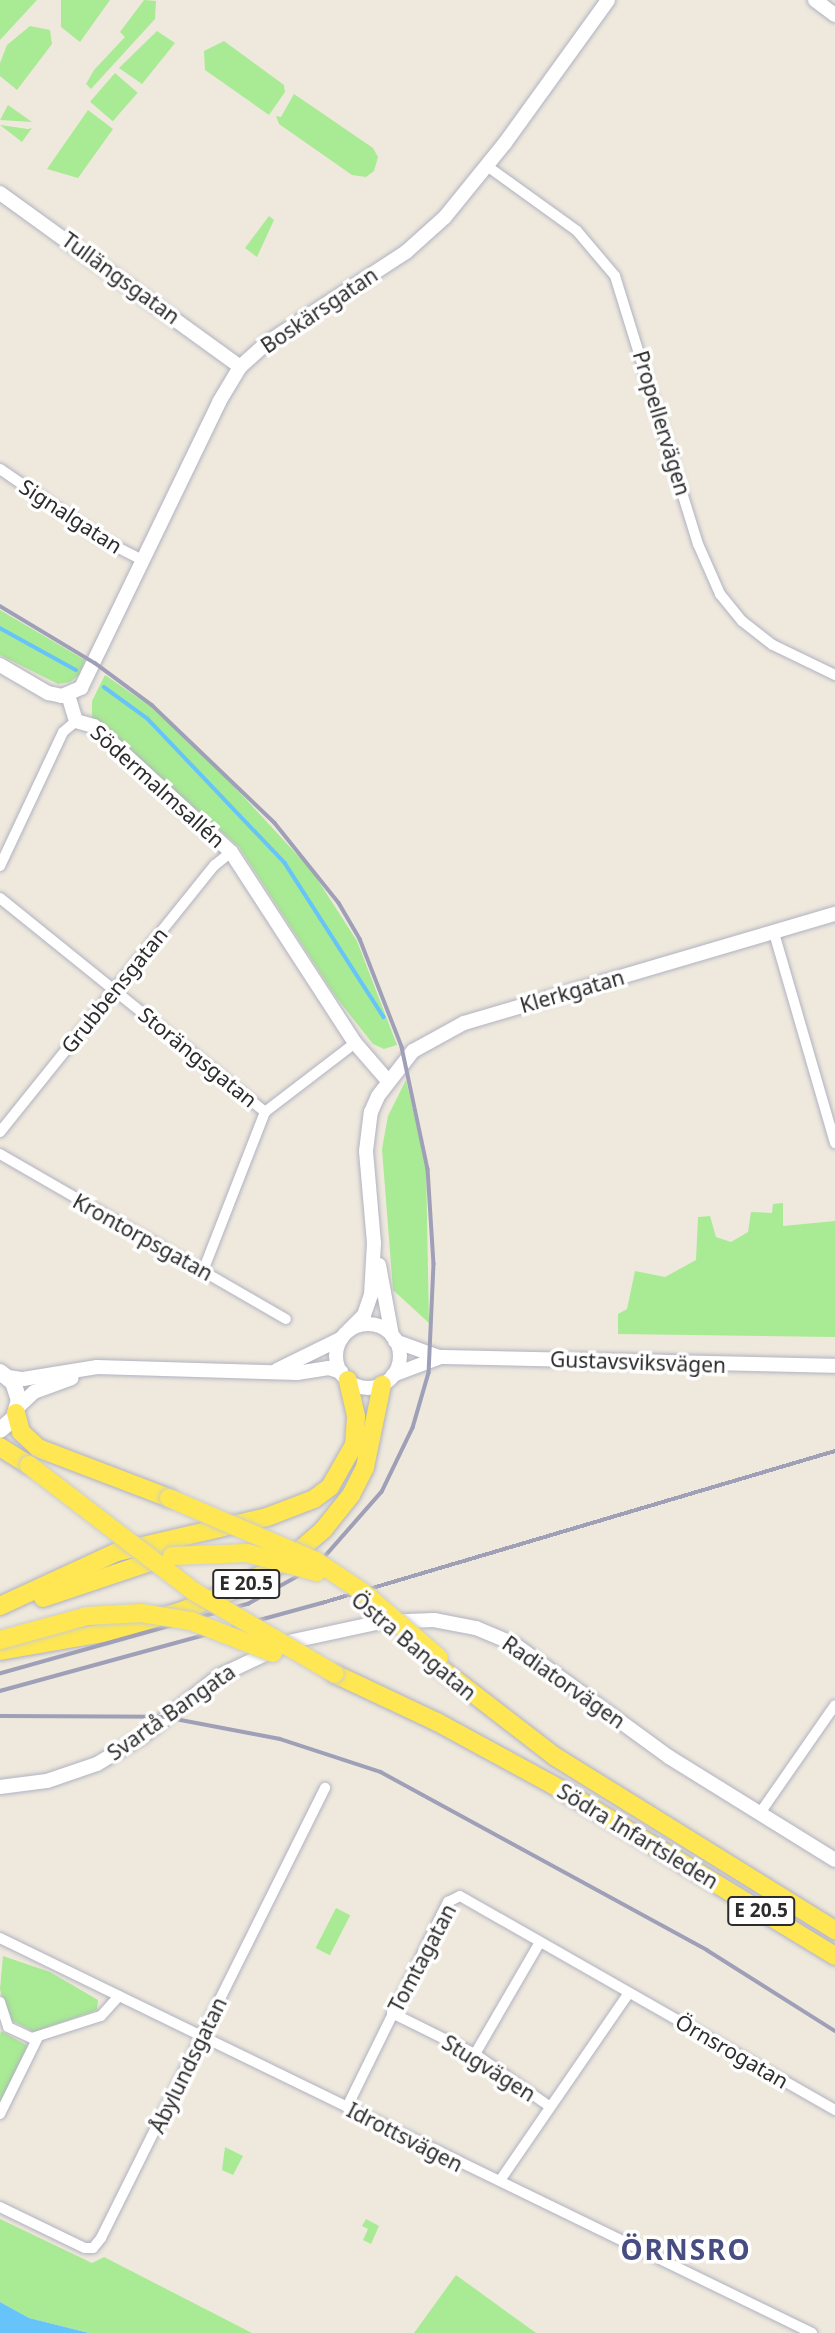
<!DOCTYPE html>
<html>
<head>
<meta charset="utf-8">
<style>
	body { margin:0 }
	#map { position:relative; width:835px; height:2333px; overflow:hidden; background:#efe9dd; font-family:"Noto Sans",sans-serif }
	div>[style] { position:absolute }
	.green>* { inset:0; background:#a9ea94; transform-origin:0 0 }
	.water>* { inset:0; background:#66c4fa }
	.stream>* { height:3.5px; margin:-1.75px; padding:0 1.75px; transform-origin:1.75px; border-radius:1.75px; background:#66c4fa }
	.roads { filter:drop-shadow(0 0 2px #b1b2c1) drop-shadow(0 0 2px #b1b2c1) }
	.minor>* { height:10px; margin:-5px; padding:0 5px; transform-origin:5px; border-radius:5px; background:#fff }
	.tertiary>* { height:14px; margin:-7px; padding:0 7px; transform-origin:7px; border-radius:7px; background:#fff }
	.tertiary>.ring { margin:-7px; padding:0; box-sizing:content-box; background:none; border:14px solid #fff; border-radius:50% }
	.secondary>* { height:16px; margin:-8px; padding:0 8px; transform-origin:8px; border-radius:8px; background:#fff }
	.primary>* { height:18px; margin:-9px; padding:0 9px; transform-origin:9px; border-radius:9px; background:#fee752 }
	.rail>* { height:3.5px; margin:-1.75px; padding:0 1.75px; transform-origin:1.75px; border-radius:1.75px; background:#9fa0b8 }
	.bridges { filter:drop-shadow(0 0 2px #ccc) drop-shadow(0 0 2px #ccc) }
	.primary-bridge>* { height:18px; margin:-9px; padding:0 9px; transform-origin:9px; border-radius:9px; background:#fee752 }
	span { translate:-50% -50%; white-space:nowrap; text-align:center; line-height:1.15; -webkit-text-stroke:7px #fff; paint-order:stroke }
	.shield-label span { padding:2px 5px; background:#fff; border:2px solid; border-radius:5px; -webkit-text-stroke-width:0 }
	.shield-label { font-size:19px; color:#2c2c2c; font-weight:700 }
	.street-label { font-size:21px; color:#2c2c2c }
	.district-label { font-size:28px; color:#474c81; font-weight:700; letter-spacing:2px }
</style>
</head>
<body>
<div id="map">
	<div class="green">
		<i style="clip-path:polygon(0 0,37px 0,0 40px)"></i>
		<i style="clip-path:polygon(61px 0,110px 0,80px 42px,61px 27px)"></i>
		<i style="clip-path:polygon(144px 0,156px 1px,155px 19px,91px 89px,86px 84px,94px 70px,125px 37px,120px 32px)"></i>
		<i style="clip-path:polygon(30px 26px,50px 30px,52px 44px,17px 90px,0 76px,0 63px,7px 45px)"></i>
		<i style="clip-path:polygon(157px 31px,175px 43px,142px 84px,119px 68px)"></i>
		<i style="clip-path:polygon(224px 41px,284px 85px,285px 92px,269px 115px,205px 70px,204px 51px)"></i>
		<i style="left:115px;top:73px;width:30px;height:38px;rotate:41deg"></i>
		<i style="clip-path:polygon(294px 94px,373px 148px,378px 157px,374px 171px,366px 177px,352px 175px,279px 124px,276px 116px,281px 117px)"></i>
		<i style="clip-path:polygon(8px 105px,32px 122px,0 120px)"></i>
		<i style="clip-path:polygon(88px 110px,113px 129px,78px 178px,47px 169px)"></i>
		<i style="clip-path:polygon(0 125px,28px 129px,32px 128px,22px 142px)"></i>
		<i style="clip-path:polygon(269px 216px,274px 220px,257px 257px,245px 248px)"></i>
		<i style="clip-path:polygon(0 610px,85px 660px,79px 675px,70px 682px,58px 684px,0 655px)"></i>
		<i style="clip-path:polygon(105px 675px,150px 706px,219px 770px,312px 871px,357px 941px,397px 1045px,384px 1049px,373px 1044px,336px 997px,239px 847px,92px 717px,92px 701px)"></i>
		<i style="clip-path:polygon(406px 1080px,426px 1167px,429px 1323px,393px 1290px,382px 1149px,388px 1116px)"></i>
		<i style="clip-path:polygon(783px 1203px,783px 1226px,835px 1221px,835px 1337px,618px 1334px,618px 1314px,627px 1309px,635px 1271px,665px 1277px,696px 1260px,698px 1217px,710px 1216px,716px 1237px,731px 1242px,748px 1232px,751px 1212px,772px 1213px,773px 1204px)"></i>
		<i style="left:336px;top:1908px;width:16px;height:45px;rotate:27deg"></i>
		<i style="clip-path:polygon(3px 1956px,50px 1972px,98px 2000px,97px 2010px,34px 2032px,7px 2018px,0 1989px)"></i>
		<i style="clip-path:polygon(1px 2031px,28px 2046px,0 2105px,0 2035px)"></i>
		<i style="clip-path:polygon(225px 2147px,243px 2156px,233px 2175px,222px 2170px)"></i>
		<i style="clip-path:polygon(0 2219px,92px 2263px,104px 2257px,252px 2333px,89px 2333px,29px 2318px,0 2302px)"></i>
		<i style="clip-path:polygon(366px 2219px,379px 2226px,371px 2244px,363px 2240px,368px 2229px,362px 2226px)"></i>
		<i style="clip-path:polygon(456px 2275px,536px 2333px,414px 2333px)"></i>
	</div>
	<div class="water">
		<i style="clip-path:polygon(0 2302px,29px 2318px,89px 2333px,0 2333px)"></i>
	</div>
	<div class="stream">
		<i style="left:0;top:628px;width:87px;rotate:28.9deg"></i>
		<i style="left:104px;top:687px;width:54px;rotate:36deg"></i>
		<i style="left:148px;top:719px;width:199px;rotate:46.4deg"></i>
		<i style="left:285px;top:863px;width:183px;rotate:57.3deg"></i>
	</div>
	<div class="roads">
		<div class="minor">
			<i style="left:487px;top:166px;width:111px;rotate:35.8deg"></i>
			<i style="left:577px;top:231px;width:59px;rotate:49.8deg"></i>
			<i style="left:615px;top:276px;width:281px;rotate:72.8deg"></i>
			<i style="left:698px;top:544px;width:55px;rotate:66.3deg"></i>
			<i style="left:720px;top:594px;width:35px;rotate:51deg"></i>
			<i style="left:742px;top:621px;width:39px;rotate:38deg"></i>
			<i style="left:773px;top:645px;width:69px;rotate:25.8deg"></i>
			<i style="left:0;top:469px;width:127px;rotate:34.4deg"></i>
			<i style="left:105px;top:541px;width:44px;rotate:27.1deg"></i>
			<i style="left:0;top:866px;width:148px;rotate:-64.8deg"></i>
			<i style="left:63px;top:732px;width:17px;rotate:-40deg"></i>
			<i style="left:0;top:898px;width:341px;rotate:38.9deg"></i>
			<i style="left:774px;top:933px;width:219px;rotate:73.8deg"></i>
			<i style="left:0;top:1132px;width:343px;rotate:-51.2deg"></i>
			<i style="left:215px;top:865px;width:21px;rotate:-39deg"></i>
			<i style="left:0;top:1154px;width:330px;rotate:30deg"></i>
			<i style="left:203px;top:1271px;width:171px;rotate:-68.7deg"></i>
			<i style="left:265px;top:1112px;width:113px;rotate:-37.5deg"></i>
			<i style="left:760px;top:1813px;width:131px;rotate:-55.2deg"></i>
			<i style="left:0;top:1938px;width:903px;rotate:25.94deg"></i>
			<i style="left:0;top:2002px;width:26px;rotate:72deg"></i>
			<i style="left:8px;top:2027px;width:26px;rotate:25deg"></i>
			<i style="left:32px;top:2038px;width:72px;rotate:-17.7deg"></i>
			<i style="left:101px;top:2016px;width:27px;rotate:-48deg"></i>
			<i style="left:392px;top:2013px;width:93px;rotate:26.3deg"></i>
			<i style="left:475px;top:2054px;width:90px;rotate:35.1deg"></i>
			<i style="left:475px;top:2054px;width:129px;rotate:-59.9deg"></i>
			<i style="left:347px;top:2107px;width:229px;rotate:-63.8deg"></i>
			<i style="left:448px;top:1902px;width:13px;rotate:-27deg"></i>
			<i style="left:460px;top:1896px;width:432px;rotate:29.7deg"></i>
			<i style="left:0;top:2114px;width:86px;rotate:-63.7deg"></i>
			<i style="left:501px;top:2179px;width:224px;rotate:-55.5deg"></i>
			<i style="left:0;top:2207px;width:94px;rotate:25.8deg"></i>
			<i style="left:85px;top:2248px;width:8px"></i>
			<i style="left:93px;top:2248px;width:13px;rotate:-51deg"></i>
			<i style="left:101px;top:2238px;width:503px;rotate:-63.54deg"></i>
		</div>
		<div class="tertiary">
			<i style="left:815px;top:0;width:25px;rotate:37deg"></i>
			<i style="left:0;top:193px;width:296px;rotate:35.9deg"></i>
			<i style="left:0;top:665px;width:56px;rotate:30.3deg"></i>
			<i style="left:48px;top:693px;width:14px;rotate:12deg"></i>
			<i style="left:62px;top:696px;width:21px;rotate:-23deg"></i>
			<i style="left:81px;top:688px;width:318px;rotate:-64.2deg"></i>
			<i style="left:219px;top:402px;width:41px;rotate:-59deg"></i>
			<i style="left:240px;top:367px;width:38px;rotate:-42deg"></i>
			<i style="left:268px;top:342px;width:165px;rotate:-33.1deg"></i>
			<i style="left:406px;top:252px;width:52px;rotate:-41.9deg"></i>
			<i style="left:445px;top:217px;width:95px;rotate:-51deg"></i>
			<i style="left:505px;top:143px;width:176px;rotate:-54.2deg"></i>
			<i style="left:68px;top:695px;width:27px;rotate:73deg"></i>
			<i style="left:76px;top:721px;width:19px;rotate:16deg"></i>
			<i style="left:94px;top:726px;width:186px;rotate:42.6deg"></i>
			<i style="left:231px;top:852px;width:228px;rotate:57deg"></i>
			<i style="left:355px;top:1043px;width:50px;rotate:49deg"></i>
			<i style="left:379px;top:1265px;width:72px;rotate:79.6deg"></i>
			<i class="ring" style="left:336px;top:1324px;width:50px;height:50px"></i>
			<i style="left:349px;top:1330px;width:21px;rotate:-45deg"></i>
			<i style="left:364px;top:1315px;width:21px;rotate:-71deg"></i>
			<i style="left:371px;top:1295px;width:52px;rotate:-86.7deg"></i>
			<i style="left:374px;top:1243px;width:92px;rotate:-95deg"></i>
			<i style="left:366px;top:1151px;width:39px;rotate:-83deg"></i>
			<i style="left:371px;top:1112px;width:17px;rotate:-66deg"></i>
			<i style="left:378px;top:1096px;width:57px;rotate:-52.1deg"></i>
			<i style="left:413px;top:1051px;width:58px;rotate:-28.8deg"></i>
			<i style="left:464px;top:1023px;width:387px;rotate:-16.4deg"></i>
			<i style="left:395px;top:1341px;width:47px;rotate:20deg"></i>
			<i style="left:277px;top:1370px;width:72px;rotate:-26.2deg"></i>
			<i style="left:393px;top:1375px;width:51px;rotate:-20.6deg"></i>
			<i style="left:441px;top:1357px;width:394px;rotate:1.3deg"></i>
			<i style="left:8px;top:1377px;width:15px;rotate:8deg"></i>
			<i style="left:23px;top:1379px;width:75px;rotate:-9.2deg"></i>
			<i style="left:97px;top:1367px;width:200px;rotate:1.7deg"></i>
			<i style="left:297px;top:1373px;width:32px;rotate:-9deg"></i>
			<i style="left:329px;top:1368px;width:13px;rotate:18deg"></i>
			<i style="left:18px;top:1407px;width:22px;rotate:-43deg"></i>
			<i style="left:34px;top:1392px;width:40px;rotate:-20.2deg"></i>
			<i style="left:0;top:1787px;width:47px;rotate:-7.3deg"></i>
			<i style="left:47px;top:1781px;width:53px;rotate:-18.8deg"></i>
			<i style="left:97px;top:1764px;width:54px;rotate:-31.3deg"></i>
			<i style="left:143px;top:1736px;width:97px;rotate:-38.3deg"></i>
			<i style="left:219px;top:1676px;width:82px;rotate:-25.3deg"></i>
			<i style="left:293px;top:1641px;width:90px;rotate:-12.2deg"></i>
			<i style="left:381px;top:1622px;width:53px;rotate:-2.2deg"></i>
			<i style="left:434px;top:1620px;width:43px;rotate:10.8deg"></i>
			<i style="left:476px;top:1628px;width:41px;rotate:22.8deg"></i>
			<i style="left:514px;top:1644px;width:192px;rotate:36.1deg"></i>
			<i style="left:669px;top:1757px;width:195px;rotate:31.8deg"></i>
		</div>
		<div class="secondary">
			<i style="left:0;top:1372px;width:16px;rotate:38deg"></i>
			<i style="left:13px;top:1382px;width:19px;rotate:72deg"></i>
			<i style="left:19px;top:1400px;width:19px;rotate:106deg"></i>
			<i style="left:14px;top:1418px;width:18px;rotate:139deg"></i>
		</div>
		<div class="primary">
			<i style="left:16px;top:1413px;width:20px;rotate:75deg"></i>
			<i style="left:21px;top:1432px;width:23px;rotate:43deg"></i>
			<i style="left:38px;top:1448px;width:140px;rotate:20.9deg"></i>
			<i style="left:0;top:1447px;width:34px;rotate:32deg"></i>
			<i style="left:43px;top:1598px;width:129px;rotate:-18.6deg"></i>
			<i style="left:0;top:1606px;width:129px;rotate:-24.8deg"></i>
			<i style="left:117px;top:1552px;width:154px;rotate:-13.1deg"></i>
			<i style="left:267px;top:1517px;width:50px;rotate:-21deg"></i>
			<i style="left:314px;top:1499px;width:20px;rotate:-37deg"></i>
			<i style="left:330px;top:1487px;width:48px;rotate:-60.3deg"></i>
			<i style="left:354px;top:1445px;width:29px;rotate:-86deg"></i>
			<i style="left:356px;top:1416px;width:37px;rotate:-103deg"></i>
			<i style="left:0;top:1651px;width:105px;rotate:-9.9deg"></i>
			<i style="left:103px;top:1633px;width:79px;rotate:-15.4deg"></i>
			<i style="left:179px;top:1612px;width:61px;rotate:-22deg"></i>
			<i style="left:236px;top:1589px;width:64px;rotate:-29.7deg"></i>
			<i style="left:292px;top:1557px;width:41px;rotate:-41.1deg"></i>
			<i style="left:323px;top:1530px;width:45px;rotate:-51.3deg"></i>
			<i style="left:351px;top:1495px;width:31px;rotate:-63deg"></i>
			<i style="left:365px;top:1467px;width:84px;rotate:-78.3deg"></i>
			<i style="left:435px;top:1664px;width:150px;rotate:37.7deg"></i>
			<i style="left:554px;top:1756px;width:331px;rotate:31.8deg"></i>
			<i style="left:335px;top:1674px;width:113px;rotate:25.2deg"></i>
			<i style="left:437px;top:1722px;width:142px;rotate:28.5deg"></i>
			<i style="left:562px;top:1790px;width:320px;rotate:31.3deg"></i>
		</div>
	</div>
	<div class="rail">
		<i style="left:0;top:606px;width:111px;rotate:31deg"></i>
		<i style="left:95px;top:663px;width:71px;rotate:36.4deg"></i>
		<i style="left:152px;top:705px;width:170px;rotate:43.8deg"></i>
		<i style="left:275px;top:823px;width:102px;rotate:51.3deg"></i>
		<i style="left:339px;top:903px;width:42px;rotate:59.7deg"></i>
		<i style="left:360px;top:939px;width:116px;rotate:68.7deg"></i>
		<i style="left:402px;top:1047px;width:125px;rotate:78deg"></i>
		<i style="left:428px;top:1169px;width:95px;rotate:86.4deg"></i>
		<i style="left:434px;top:1264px;width:109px;rotate:92.6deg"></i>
		<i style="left:429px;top:1373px;width:57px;rotate:106.2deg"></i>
		<i style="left:413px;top:1428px;width:71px;rotate:115.8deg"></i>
		<i style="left:382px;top:1492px;width:98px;rotate:131.3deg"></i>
		<i style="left:317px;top:1566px;width:78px;rotate:150.8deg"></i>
		<i style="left:249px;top:1604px;width:259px;rotate:164.3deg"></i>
		<i style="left:0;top:1691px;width:334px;rotate:-15.3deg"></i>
		<i style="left:322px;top:1603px;width:535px;rotate:-16.5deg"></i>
		<i style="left:0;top:1716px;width:165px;rotate:0.3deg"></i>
		<i style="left:165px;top:1717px;width:117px;rotate:10.8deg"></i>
		<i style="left:280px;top:1739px;width:106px;rotate:18.1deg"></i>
		<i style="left:381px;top:1772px;width:371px;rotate:28.6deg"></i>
		<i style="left:707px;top:1950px;width:151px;rotate:32.3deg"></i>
	</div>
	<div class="bridges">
		<div class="primary-bridge">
			<i style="left:29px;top:1465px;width:207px;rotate:37.5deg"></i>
			<i style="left:193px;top:1591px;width:164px;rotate:30.3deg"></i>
			<i style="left:169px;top:1498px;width:160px;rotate:23.2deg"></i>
			<i style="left:316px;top:1561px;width:58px;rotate:33.7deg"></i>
			<i style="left:364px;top:1593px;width:99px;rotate:40.9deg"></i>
			<i style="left:172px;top:1556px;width:75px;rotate:-2.3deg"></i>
			<i style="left:247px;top:1553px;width:72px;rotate:15.4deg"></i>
			<i style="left:0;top:1640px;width:90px;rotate:-15.4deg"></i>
			<i style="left:87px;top:1616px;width:54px;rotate:-3.2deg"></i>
			<i style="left:141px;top:1613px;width:51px;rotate:9.1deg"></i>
			<i style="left:191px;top:1621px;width:88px;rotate:21.3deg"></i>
		</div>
	</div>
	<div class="shield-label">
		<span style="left:246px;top:1584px">E 20.5</span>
		<span style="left:761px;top:1911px">E 20.5</span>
	</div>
	<div class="street-label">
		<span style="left:121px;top:278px;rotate:36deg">Tullängsgatan</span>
		<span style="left:319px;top:310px;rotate:-34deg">Boskärsgatan</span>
		<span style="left:662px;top:423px;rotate:73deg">Propellervägen</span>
		<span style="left:71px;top:516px;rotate:33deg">Signalgatan</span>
		<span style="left:158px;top:786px;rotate:42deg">Södermalmsallén</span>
		<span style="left:114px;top:990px;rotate:-51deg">Grubbensgatan</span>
		<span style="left:572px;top:991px;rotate:-16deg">Klerkgatan</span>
		<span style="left:198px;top:1057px;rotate:39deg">Storängsgatan</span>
		<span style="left:143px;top:1237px;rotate:29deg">Krontorpsgatan</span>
		<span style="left:638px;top:1362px;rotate:2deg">Gustavsviksvägen</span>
		<span style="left:414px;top:1646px;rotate:40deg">Östra Bangatan</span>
		<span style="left:564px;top:1682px;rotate:35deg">Radiatorvägen</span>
		<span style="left:171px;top:1712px;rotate:-35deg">Svartå Bangata</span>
		<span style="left:638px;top:1836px;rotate:31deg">Södra Infartsleden</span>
		<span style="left:422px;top:1958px;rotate:-62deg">Tomtagatan</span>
		<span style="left:732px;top:2051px;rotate:30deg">Örnsrogatan</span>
		<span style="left:188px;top:2065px;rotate:-64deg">Åbylundsgatan</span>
		<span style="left:489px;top:2068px;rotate:32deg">Stugvägen</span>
		<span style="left:405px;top:2137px;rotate:27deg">Idrottsvägen</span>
	</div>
	<div class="district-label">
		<span style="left:686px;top:2249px">ÖRNSRO</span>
	</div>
</div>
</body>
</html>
